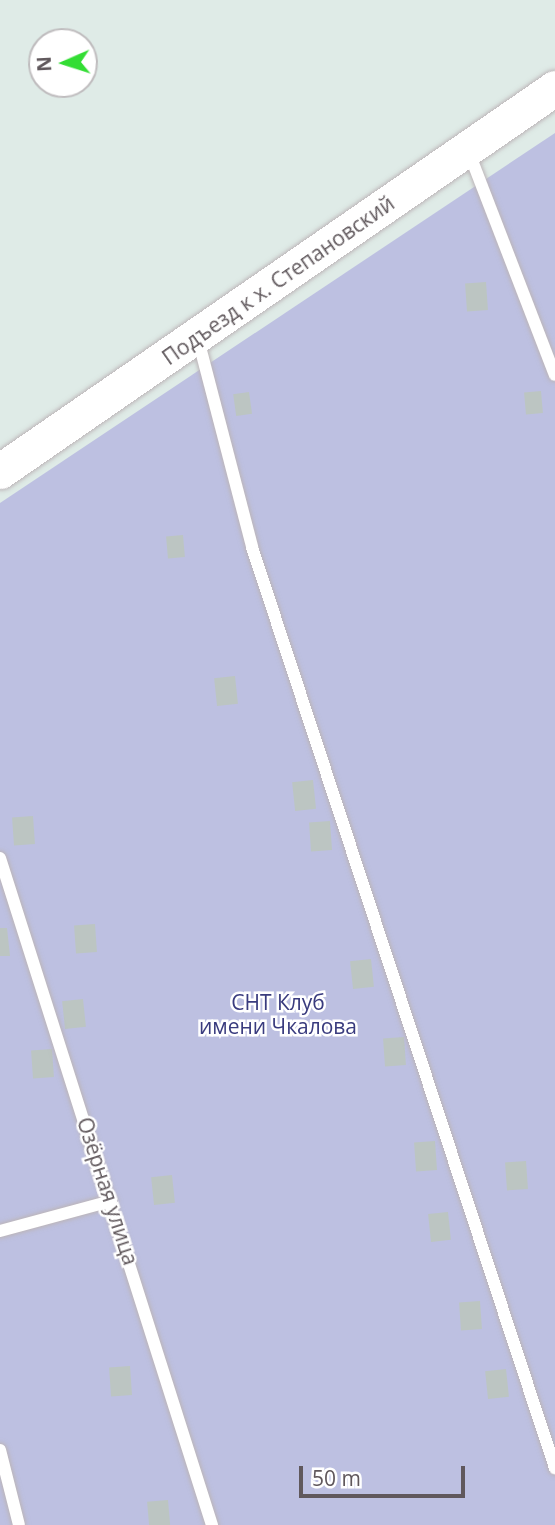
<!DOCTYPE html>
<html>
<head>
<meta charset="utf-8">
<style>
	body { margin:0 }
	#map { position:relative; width:555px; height:1525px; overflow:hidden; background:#dfebe7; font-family:"Open Sans",sans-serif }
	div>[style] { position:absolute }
	.green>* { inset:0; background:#bdc0e1 }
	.building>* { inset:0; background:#bcc5c2; transform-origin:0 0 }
	.roads { filter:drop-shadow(0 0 2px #bcb5b8) drop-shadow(0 0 2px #bcb5b8) }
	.lane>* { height:12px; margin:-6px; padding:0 6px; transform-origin:6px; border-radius:6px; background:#fff }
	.secondary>* { height:35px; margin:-17.5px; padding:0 17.5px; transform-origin:17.5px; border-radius:17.5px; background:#fff }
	span { translate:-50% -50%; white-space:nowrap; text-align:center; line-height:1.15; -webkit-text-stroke:5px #fff; paint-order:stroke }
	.street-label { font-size:21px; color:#60585c }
	.park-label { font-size:21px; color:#393b7e }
	.north { position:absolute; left:28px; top:28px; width:70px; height:70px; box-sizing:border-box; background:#fff; border:2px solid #bfbcbe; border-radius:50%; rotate:267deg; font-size:19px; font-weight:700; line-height:28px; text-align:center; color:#60585c }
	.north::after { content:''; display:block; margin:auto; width:24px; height:32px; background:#33dd34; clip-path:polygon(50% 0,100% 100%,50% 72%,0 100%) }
	.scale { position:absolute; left:299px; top:1466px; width:166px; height:32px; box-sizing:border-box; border:4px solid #60585c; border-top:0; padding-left:9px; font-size:21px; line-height:24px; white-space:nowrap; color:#60585c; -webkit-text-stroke:5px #fff; paint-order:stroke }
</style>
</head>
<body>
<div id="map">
	<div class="green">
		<i style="clip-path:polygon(555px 133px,555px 1525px,0 1525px,0 503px)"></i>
	</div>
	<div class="building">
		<i style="left:486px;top:282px;width:28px;height:21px;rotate:86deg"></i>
		<i style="left:541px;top:391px;width:22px;height:17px;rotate:85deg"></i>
		<i style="left:249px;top:392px;width:22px;height:16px;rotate:82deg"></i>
		<i style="left:183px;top:535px;width:22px;height:17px;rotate:85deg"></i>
		<i style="left:235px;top:676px;width:28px;height:21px;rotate:84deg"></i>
		<i style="left:313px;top:780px;width:29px;height:21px;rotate:84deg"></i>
		<i style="left:33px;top:816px;width:28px;height:21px;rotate:86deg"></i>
		<i style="left:330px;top:821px;width:29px;height:21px;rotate:86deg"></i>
		<i style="left:95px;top:924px;width:28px;height:21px;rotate:86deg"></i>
		<i style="clip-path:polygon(0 928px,7px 928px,10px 956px,0 956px)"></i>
		<i style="left:371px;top:959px;width:28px;height:21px;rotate:84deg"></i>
		<i style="left:83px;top:999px;width:28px;height:21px;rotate:84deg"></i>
		<i style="left:404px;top:1037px;width:28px;height:21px;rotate:86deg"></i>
		<i style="left:52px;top:1049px;width:28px;height:21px;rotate:86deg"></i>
		<i style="left:435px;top:1141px;width:29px;height:21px;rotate:86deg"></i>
		<i style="left:526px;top:1161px;width:28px;height:21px;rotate:86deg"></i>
		<i style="left:172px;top:1175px;width:28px;height:21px;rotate:84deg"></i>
		<i style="left:448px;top:1212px;width:28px;height:20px;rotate:84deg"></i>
		<i style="left:480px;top:1301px;width:28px;height:21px;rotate:86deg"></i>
		<i style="left:130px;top:1366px;width:29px;height:21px;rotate:86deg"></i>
		<i style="left:506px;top:1369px;width:28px;height:21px;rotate:84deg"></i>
		<i style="left:168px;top:1500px;width:25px;height:21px;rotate:85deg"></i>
	</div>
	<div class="roads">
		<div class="lane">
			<i style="left:468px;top:150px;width:241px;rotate:68.9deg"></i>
			<i style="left:198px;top:339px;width:215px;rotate:75.4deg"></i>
			<i style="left:252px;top:547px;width:970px;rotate:71.79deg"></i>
			<i style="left:0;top:858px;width:700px;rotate:72.37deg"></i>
			<i style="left:0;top:1231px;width:115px;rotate:-15.1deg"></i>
			<i style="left:0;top:1450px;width:77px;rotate:75.8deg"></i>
		</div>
		<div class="secondary">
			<i style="left:0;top:471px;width:674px;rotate:-34.61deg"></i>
		</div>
	</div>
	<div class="street-label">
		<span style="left:278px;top:280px;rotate:-35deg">Подъезд к х. Степановский</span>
		<span style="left:108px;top:1191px;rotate:72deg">Озёрная улица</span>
	</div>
	<div class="park-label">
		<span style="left:278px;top:1014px">СНТ Клуб<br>имени Чкалова</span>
	</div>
	<div class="north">N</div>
	<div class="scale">50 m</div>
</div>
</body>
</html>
